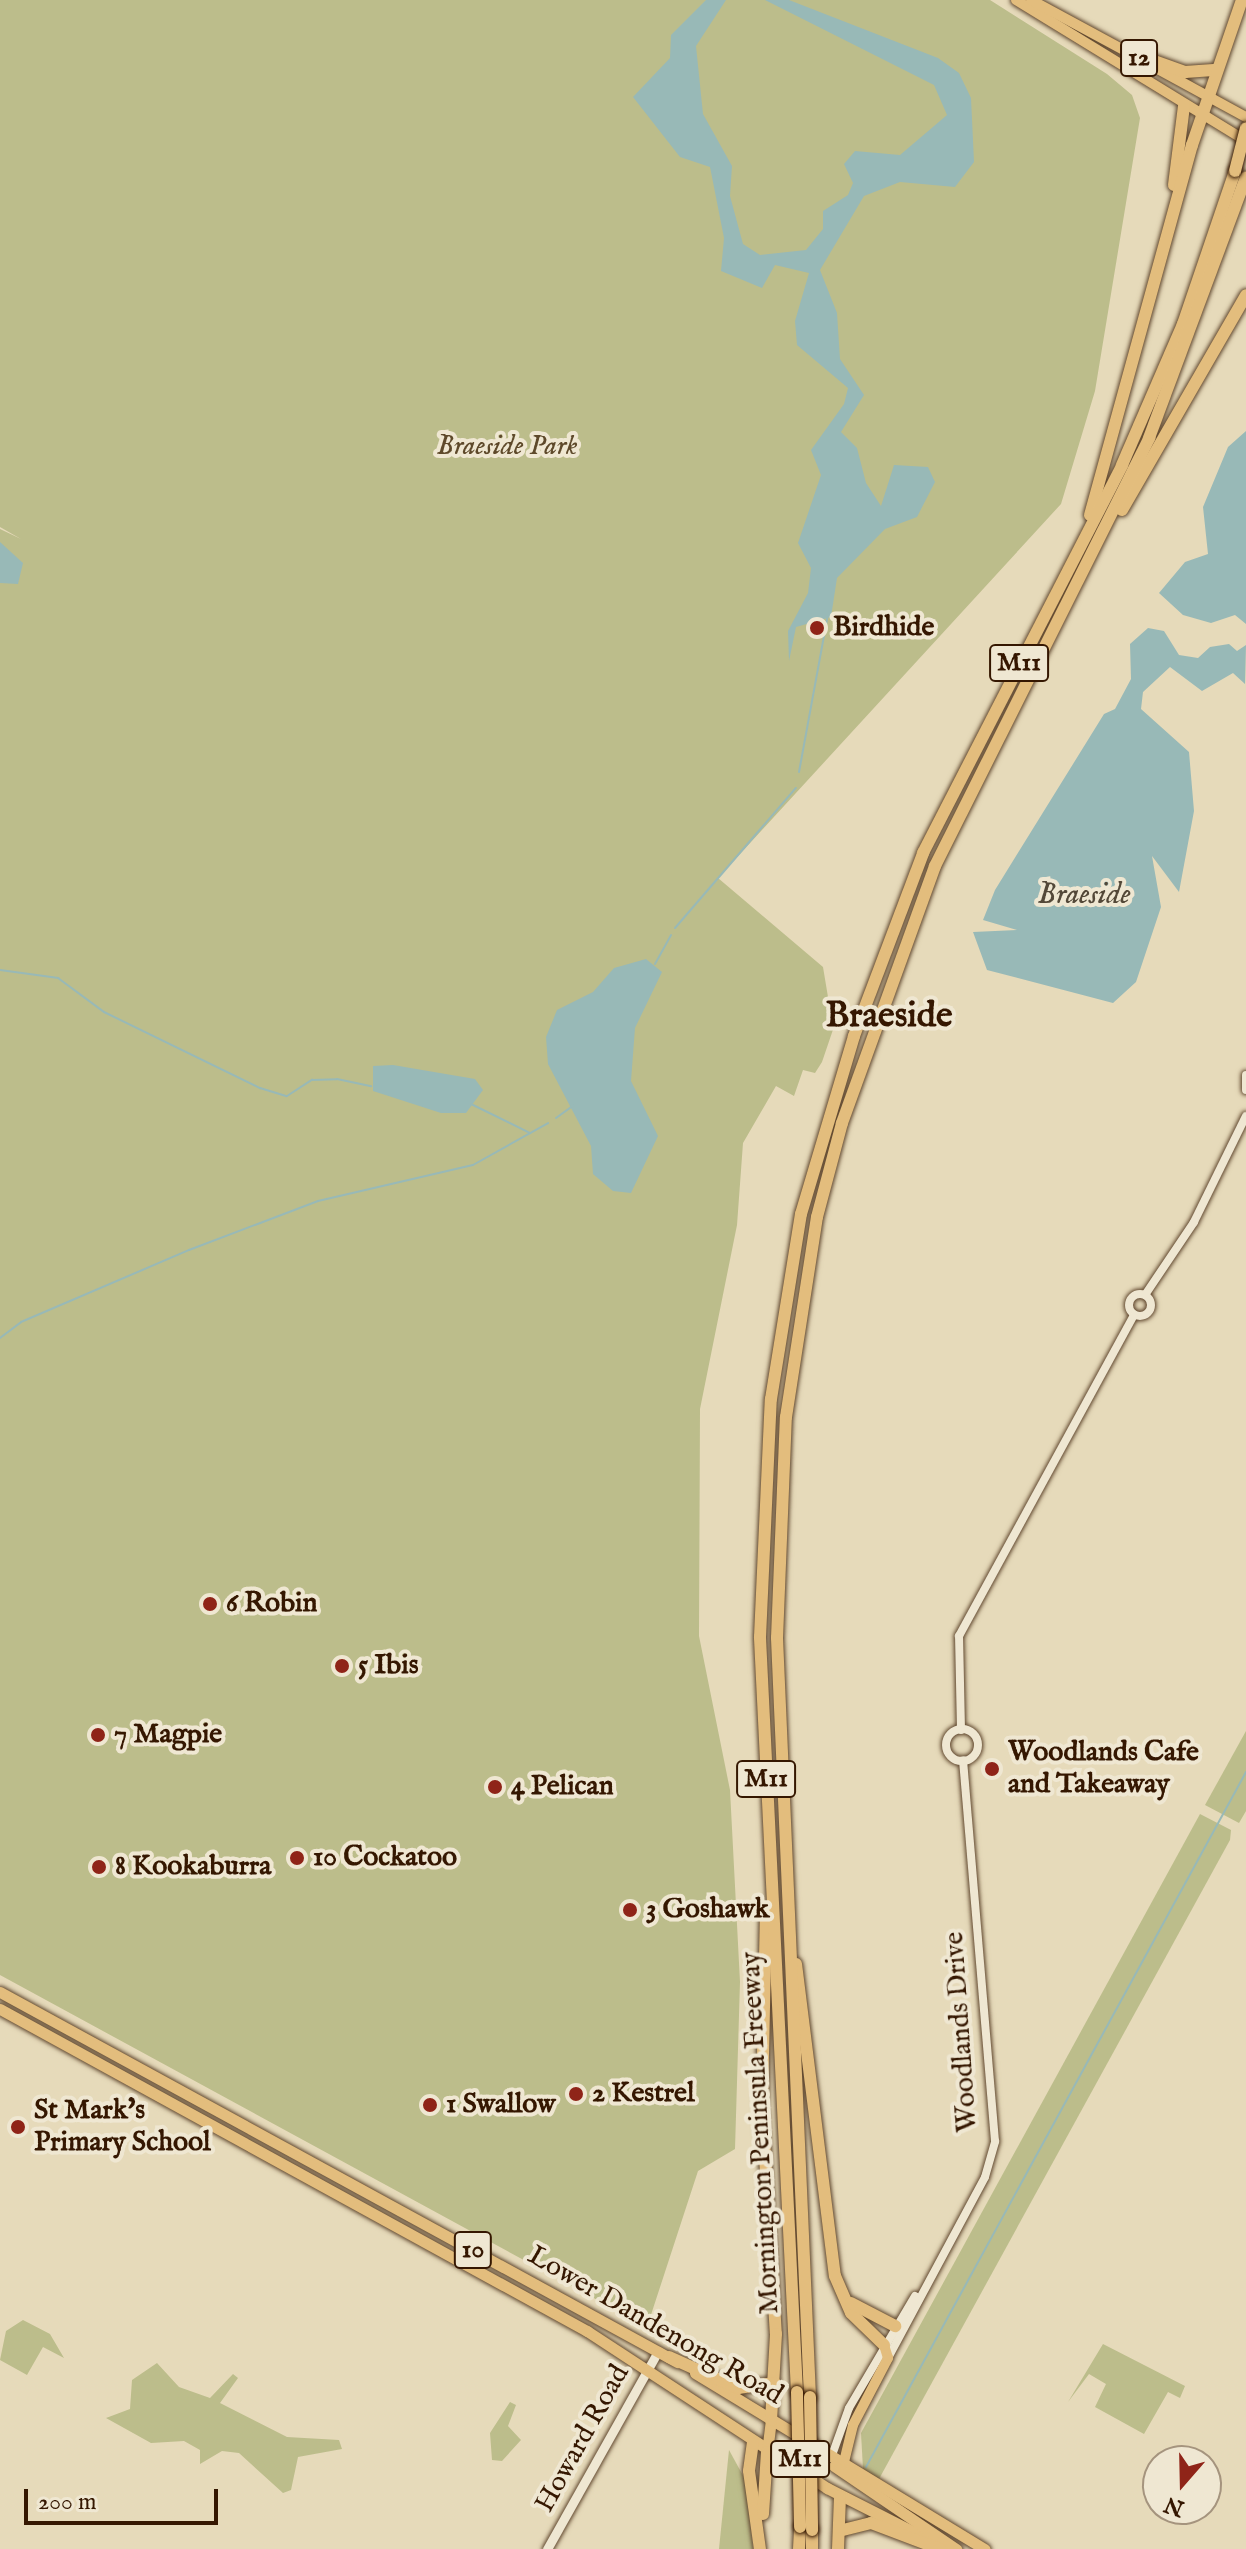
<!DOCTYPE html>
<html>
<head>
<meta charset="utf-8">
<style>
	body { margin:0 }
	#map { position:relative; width:1246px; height:2549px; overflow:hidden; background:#e6daba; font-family:"IM FELL English",serif }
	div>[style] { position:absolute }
	.green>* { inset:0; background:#bcbd8b }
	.water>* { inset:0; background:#98b9b7 }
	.stream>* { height:2px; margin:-1px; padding:0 1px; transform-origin:1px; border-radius:1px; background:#98b9b7 }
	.roads { filter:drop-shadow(0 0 2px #61482f) drop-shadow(0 0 2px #61482f) }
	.tertiary>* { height:8px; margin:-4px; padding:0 4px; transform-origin:4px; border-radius:4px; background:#efe7d2 }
	.tertiary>.ring { margin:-4px; padding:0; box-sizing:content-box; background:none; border:8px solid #efe7d2; border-radius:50% }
	.secondary>* { height:9px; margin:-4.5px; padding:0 4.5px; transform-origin:4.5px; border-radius:4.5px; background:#efe7d2 }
	.primary>* { height:10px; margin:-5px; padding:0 5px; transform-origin:5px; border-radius:5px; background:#e3bd7d }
	.trunk>* { height:11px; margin:-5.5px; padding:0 5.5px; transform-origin:5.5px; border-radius:5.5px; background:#e3bd7d }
	.motorway>* { height:12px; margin:-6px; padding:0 6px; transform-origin:6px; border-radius:6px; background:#e3bd7d }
	.bridges { filter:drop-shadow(0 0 2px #351701) drop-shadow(0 0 2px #351701) }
	.motorway-bridge>* { height:12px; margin:-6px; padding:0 6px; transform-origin:6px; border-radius:6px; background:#e3bd7d }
	.dots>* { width:22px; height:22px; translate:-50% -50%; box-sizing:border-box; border:4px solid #efe7d2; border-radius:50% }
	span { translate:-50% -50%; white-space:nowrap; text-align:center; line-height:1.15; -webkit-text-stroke:8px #efe7d2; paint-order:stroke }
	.shield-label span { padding:2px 6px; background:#efe7d2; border:2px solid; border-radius:6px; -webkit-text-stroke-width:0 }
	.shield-label { font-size:26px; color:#351701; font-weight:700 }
	.park-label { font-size:28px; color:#5e492a; font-style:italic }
	.poi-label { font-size:28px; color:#351701; font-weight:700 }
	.left { translate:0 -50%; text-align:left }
	.street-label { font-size:28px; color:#351701 }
	.water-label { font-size:30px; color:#534838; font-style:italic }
	.district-label { font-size:36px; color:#351701; font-weight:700 }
	.north { position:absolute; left:1142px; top:2445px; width:80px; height:80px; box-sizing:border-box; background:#efe7d2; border:2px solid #a5947e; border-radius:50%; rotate:200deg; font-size:22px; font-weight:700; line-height:32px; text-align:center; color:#351701 }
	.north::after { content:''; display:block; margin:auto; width:28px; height:36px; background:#8f2418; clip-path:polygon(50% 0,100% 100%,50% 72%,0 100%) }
	.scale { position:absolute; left:24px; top:2489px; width:194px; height:36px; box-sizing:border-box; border:4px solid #351701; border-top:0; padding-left:10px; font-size:24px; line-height:28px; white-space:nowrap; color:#351701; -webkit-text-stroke:6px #efe7d2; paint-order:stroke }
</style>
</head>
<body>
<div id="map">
	<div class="green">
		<i style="clip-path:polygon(0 0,990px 0,1107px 74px,1132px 95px,1140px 118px,1095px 391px,1061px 504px,718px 878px,823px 967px,829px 1003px,839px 1012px,822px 1062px,815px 1073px,803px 1070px,794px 1096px,776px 1086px,743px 1143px,737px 1225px,700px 1409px,699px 1636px,730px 1790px,740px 1982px,735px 2149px,698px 2171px,647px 2327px,0 1975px,0 529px,21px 539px,0 527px)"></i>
		<i style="clip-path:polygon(1246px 1731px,1246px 1811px,1239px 1823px,1205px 1805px)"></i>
		<i style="clip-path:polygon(1200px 1814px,1231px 1830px,1230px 1840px,879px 2479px,863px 2469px,861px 2433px)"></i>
		<i style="clip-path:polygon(23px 2320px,50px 2334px,64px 2358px,43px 2347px,27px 2375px,0 2360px,6px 2331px)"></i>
		<i style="clip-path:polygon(1103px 2344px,1185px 2386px,1180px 2398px,1168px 2392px,1144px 2434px,1095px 2407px,1106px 2384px,1089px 2374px,1068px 2402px)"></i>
		<i style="clip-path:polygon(157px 2363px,179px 2387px,210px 2398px,233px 2374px,238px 2378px,220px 2403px,287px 2437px,339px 2440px,342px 2449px,298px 2457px,291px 2490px,283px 2493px,239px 2453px,222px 2451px,200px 2464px,200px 2450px,184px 2441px,151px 2443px,106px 2418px,130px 2409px,132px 2380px)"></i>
		<i style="clip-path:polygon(510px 2402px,516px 2405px,508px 2426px,521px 2440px,502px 2461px,492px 2460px,490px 2433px)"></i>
		<i style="clip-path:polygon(729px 2450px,746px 2481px,753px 2549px,719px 2549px)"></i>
	</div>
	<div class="water">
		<i style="clip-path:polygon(706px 0,726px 0,696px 46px,703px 114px,732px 166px,730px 196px,743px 244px,760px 255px,806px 250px,823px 229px,823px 211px,848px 195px,853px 183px,844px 164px,855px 151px,900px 155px,947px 115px,934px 85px,765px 0,789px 0,938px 58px,959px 73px,971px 98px,974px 162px,955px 187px,900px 182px,864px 196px,820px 270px,837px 313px,840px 359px,864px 395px,841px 432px,857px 448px,866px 483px,881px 506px,894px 465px,928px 467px,935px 482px,917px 517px,885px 529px,837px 578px,831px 617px,796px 627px,789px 661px,788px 631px,808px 593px,811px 568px,798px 543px,821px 475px,811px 450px,844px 404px,848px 388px,797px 345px,795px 321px,809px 273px,775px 265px,762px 288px,721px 271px,724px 238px,710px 167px,680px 157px,633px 97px,670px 58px,671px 35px)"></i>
		<i style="clip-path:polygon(1246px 431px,1246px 624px,1235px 615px,1211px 623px,1183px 615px,1159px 593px,1185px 562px,1208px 554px,1203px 507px,1228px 447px)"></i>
		<i style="clip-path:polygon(0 542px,23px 563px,18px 584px,0 583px)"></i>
		<i style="clip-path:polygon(1148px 628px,1164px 631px,1179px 655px,1198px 658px,1210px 647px,1229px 644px,1237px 651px,1246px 645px,1245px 684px,1233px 673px,1202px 691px,1170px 667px,1143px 692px,1141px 709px,1189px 752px,1194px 811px,1179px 892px,1152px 856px,1161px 907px,1136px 982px,1113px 1003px,987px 970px,973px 932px,1017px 930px,983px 920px,995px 890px,1104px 714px,1115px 709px,1131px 679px,1130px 644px)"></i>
		<i style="clip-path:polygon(646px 959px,662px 972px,635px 1028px,631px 1081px,658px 1136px,631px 1193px,613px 1191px,593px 1174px,591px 1146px,548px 1064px,546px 1037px,557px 1010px,593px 992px,614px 968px)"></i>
		<i style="clip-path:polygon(393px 1065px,475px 1079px,483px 1090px,466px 1113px,441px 1113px,373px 1091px,373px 1066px)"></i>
	</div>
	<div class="stream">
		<i style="left:799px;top:772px;width:156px;rotate:-79.6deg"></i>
		<i style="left:675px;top:928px;width:185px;rotate:-49.2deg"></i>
		<i style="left:655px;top:964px;width:33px;rotate:-61deg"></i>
		<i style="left:0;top:970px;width:59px;rotate:7.9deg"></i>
		<i style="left:58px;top:978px;width:57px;rotate:36.5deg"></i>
		<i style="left:104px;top:1012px;width:174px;rotate:26deg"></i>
		<i style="left:260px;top:1088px;width:28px;rotate:17deg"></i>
		<i style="left:287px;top:1096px;width:30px;rotate:-33deg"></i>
		<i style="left:312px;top:1080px;width:25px;rotate:-2deg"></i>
		<i style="left:337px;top:1079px;width:35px;rotate:12deg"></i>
		<i style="left:471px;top:1104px;width:66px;rotate:26.2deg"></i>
		<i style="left:556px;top:1118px;width:22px;rotate:-36deg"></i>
		<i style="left:0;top:1338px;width:26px;rotate:-37deg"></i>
		<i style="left:21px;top:1322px;width:183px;rotate:-23.2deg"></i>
		<i style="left:189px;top:1250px;width:138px;rotate:-20.8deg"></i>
		<i style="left:318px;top:1201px;width:159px;rotate:-13.1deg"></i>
		<i style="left:473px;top:1165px;width:86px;rotate:-29.2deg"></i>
		<i style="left:866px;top:2467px;width:792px;rotate:-61.33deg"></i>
	</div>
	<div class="roads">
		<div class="tertiary">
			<i style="left:1246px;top:1075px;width:15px;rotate:90deg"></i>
			<i class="ring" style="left:1129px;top:1294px;width:14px;height:14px"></i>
			<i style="left:1145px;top:1295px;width:88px;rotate:-56.1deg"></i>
			<i style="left:1194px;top:1222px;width:118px;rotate:-63.9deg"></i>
			<i class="ring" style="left:946px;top:1729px;width:24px;height:24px"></i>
			<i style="left:961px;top:1730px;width:94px;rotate:-91.2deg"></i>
			<i style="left:959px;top:1636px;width:366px;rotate:-61.4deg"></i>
			<i style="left:888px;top:2358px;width:205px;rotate:-61.8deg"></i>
			<i style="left:985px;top:2177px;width:37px;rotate:-74deg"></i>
			<i style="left:995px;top:2141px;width:382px;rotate:-94.8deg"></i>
			<i style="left:831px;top:2458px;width:53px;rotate:-70.2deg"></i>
			<i style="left:849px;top:2408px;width:130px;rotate:-59.5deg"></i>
		</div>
		<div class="secondary">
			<i style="left:547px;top:2549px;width:227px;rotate:-60.7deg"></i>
		</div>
		<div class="primary">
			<i style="left:1016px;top:0;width:270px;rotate:31.5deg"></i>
			<i style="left:1031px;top:0;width:114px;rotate:28.4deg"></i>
			<i style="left:1145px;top:62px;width:115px;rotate:28.6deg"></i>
			<i style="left:843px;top:2466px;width:42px;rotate:-76.3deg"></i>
			<i style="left:853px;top:2425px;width:76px;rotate:-62.4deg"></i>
			<i style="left:888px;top:2358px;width:14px;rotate:-107deg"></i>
		</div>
		<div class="trunk">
			<i style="left:0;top:1992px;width:772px;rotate:28.66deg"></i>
			<i style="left:0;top:2009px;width:670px;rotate:28.75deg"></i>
			<i style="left:587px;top:2331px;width:287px;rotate:33.2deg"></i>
			<i style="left:827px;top:2488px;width:135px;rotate:26.9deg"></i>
			<i style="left:695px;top:2373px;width:339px;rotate:31.3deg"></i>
			<i style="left:767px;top:2452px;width:32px;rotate:-83deg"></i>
			<i style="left:834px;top:2466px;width:148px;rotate:34.2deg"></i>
		</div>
		<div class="motorway">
			<i style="left:1126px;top:51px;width:63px;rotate:19.6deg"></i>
			<i style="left:1185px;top:72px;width:32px;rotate:-4deg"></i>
			<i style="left:1174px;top:185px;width:80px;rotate:-82.8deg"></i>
			<i style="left:1122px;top:510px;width:248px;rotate:-60deg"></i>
			<i style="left:1090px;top:515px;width:384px;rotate:-74.6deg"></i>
			<i style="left:1192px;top:145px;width:153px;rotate:-71deg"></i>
			<i style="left:766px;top:1912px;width:195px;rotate:91.2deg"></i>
			<i style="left:762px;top:2107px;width:227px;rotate:86.5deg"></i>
			<i style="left:776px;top:2334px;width:86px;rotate:93.3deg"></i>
			<i style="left:796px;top:1964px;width:314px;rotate:82.9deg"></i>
			<i style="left:835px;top:2276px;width:40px;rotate:66.6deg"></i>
			<i style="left:851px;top:2313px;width:46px;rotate:44.1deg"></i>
			<i style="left:851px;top:2303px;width:50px;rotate:27.6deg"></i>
			<i style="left:669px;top:2357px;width:76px;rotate:24.2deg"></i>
			<i style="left:738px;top:2388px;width:37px;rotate:-8deg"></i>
			<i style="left:797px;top:2392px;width:756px;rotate:-92.81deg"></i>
			<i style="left:760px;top:1637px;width:238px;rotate:-87.4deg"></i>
			<i style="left:771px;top:1399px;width:187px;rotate:-80.8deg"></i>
			<i style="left:801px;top:1214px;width:186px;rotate:-73.4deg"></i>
			<i style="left:854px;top:1036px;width:196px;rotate:-69.3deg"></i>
			<i style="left:923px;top:853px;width:436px;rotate:-62.8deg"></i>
			<i style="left:1122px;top:465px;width:154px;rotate:-66.6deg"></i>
			<i style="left:1183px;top:324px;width:162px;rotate:-71.2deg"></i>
			<i style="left:810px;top:2397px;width:760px;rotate:-92.49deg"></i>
			<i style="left:777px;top:1638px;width:221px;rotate:-87.7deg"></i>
			<i style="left:786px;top:1417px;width:202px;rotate:-81.2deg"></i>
			<i style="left:817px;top:1217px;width:97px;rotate:-75.1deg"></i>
			<i style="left:842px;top:1123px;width:273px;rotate:-70.1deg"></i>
			<i style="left:935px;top:866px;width:479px;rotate:-63.4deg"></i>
			<i style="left:1149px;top:438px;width:278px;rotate:-69.6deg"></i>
			<i style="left:753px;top:2442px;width:29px;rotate:98deg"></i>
			<i style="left:749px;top:2471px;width:79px;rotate:82deg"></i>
			<i style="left:763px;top:2514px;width:62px;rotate:-86.3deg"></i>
			<i style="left:839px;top:2531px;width:33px;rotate:-14deg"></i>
			<i style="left:871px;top:2523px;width:74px;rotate:20.6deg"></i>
			<i style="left:799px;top:2549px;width:22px;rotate:-87deg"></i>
			<i style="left:812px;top:2549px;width:19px;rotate:-90deg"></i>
			<i style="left:838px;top:2549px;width:53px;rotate:-87.8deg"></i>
		</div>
	</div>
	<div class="bridges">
		<div class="motorway-bridge">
			<i style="left:1235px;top:171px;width:44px;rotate:-75.7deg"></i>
			<i style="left:797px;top:2392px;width:135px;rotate:88.7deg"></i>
			<i style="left:810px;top:2397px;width:133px;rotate:89.1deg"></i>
		</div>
	</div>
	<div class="dots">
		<i style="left:817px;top:628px;background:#8f2418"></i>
		<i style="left:210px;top:1604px;background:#8f2418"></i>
		<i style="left:342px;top:1666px;background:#8f2418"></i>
		<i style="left:98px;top:1735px;background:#8f2418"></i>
		<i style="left:992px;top:1769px;background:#8f2418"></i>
		<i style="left:495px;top:1787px;background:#8f2418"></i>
		<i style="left:297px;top:1858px;background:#8f2418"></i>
		<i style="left:99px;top:1867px;background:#8f2418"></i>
		<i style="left:630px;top:1910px;background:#8f2418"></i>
		<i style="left:576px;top:2094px;background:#8f2418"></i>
		<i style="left:430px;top:2105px;background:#8f2418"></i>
		<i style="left:18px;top:2127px;background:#8f2418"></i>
	</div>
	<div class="shield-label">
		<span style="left:1139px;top:58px">12</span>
		<span style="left:1019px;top:663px">M11</span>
		<span style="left:766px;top:1779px">M11</span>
		<span style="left:473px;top:2250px">10</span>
		<span style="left:800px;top:2459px">M11</span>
	</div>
	<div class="park-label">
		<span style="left:507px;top:447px">Braeside Park</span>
	</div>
	<div class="poi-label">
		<span class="left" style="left:833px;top:628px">Birdhide</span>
		<span class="left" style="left:226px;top:1604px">6 Robin</span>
		<span class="left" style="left:358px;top:1666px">5 Ibis</span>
		<span class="left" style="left:114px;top:1735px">7 Magpie</span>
		<span class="left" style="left:1008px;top:1769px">Woodlands Cafe<br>and Takeaway</span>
		<span class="left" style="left:511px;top:1787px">4 Pelican</span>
		<span class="left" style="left:313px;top:1858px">10 Cockatoo</span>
		<span class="left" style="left:115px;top:1867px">8 Kookaburra</span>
		<span class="left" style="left:646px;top:1910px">3 Goshawk</span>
		<span class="left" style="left:592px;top:2094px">2 Kestrel</span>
		<span class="left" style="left:446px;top:2105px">1 Swallow</span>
		<span class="left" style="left:34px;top:2127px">St Mark's<br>Primary School</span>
	</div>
	<div class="street-label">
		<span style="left:962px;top:2032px;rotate:-94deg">Woodlands Drive</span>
		<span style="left:761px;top:2133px;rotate:-93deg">Mornington Peninsula Freeway</span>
		<span style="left:655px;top:2326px;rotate:30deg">Lower Dandenong Road</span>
		<span style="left:583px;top:2439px;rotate:-61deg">Howard Road</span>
	</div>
	<div class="water-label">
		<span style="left:1084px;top:895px">Braeside</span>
	</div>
	<div class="district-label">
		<span style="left:889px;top:1017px">Braeside</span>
	</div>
	<div class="north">N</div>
	<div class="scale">200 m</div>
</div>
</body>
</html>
